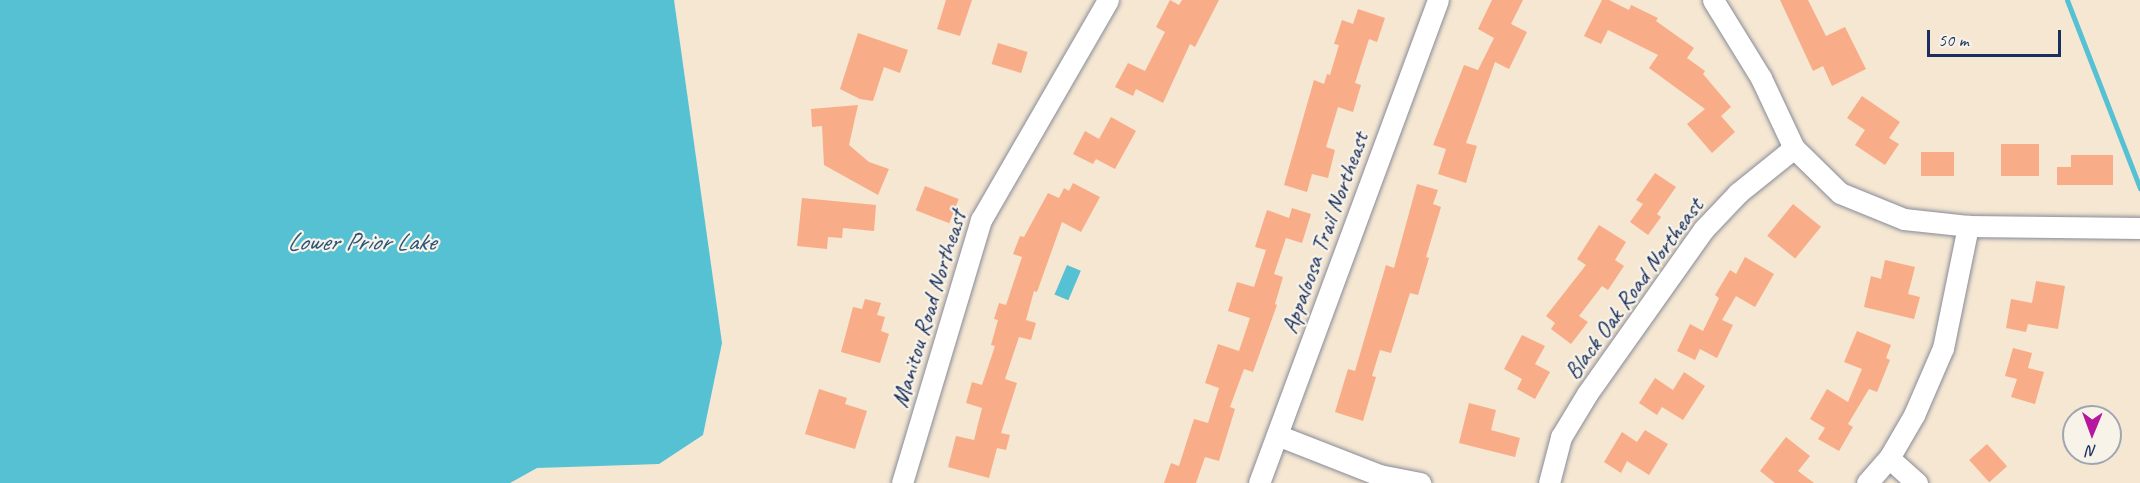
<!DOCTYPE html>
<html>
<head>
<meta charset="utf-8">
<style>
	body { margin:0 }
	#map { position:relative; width:2140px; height:483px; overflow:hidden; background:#f5e7d2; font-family:Caveat,sans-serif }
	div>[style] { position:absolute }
	.water>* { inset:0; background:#56c1d2; transform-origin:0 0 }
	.stream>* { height:5px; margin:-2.5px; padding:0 2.5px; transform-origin:2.5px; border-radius:2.5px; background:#56c1d2 }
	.building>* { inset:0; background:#f8ad88; transform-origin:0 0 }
	.roads { filter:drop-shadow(0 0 2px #888b98) drop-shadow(0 0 2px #888b98) }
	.street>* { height:21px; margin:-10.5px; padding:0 10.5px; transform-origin:10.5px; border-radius:10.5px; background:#fff }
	span { translate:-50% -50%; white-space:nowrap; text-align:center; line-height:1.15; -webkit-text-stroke:4.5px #f7f3e8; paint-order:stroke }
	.street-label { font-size:24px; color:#1b2f5e }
	.water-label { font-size:26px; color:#2a547b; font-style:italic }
	.north { position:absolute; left:2062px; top:405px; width:60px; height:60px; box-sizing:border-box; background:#f7f3e8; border:2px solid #9fa5b1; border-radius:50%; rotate:181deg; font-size:16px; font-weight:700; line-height:24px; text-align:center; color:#1b2f5e }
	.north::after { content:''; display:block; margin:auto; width:21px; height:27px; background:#b5179e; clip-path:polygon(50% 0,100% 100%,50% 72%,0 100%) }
	.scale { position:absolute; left:1927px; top:30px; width:134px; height:27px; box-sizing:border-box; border:3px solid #1b2f5e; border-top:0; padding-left:8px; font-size:18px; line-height:21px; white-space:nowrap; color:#1b2f5e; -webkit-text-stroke:4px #f7f3e8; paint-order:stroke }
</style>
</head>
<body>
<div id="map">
	<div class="water">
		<i style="clip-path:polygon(0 0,674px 0,722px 343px,703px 435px,659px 464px,537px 468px,510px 483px,0 483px)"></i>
		<i style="left:1067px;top:265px;width:15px;height:32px;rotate:23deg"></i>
	</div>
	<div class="stream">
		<i style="left:2067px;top:0;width:202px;rotate:68.8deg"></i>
	</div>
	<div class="building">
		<i style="clip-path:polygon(946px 0,972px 0,960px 36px,937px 29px)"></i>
		<i style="clip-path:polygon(1170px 0,1179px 5px,1182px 0,1219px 0,1195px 47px,1190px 44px,1163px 103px,1136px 89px,1133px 96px,1115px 87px,1128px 63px,1145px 71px,1165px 32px,1156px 27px)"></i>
		<i style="clip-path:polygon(1492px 0,1523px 0,1511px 24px,1527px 32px,1509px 69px,1495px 62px,1466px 143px,1477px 146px,1466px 183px,1438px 174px,1446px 149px,1433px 145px,1464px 65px,1478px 70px,1494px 38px,1478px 29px)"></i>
		<i style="clip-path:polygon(1602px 0,1609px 0,1629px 10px,1631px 5px,1658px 18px,1656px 21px,1694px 48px,1687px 58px,1705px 71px,1703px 74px,1731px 107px,1721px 116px,1735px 132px,1712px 153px,1687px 124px,1705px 109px,1649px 68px,1658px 55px,1608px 30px,1601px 44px,1584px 36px)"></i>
		<i style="clip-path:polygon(1780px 0,1808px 0,1826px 36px,1845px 27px,1866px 69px,1832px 86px,1823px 66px,1813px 71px)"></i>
		<i style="clip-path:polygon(1358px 9px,1385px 18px,1377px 42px,1369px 39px,1355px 83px,1361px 85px,1353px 112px,1338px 107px,1326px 147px,1335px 150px,1328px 178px,1312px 174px,1307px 192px,1284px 185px,1314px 80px,1324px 84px,1327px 74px,1330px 75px,1339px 45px,1334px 44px,1342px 20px,1353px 24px)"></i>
		<i style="clip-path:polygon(858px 33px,908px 50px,900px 73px,884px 67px,873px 101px,860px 99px,840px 89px)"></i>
		<i style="left:998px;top:43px;width:31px;height:22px;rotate:17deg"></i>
		<i style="clip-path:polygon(1862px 96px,1900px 122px,1889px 138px,1899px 144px,1885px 165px,1855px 145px,1865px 130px,1847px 118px)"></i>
		<i style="clip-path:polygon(858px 105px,849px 145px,869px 162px,889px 169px,878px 195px,824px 165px,822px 126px,812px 127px,811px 109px)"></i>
		<i style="clip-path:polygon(1111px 117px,1136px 131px,1115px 169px,1096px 159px,1093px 164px,1073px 154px,1085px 131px,1099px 139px)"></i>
		<i style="left:2001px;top:144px;width:38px;height:32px"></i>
		<i style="left:1921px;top:152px;width:33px;height:24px"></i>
		<i style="clip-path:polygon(2071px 155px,2113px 155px,2113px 185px,2057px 185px,2057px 167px,2071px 167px)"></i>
		<i style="clip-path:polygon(1655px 173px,1676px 187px,1657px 214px,1661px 217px,1648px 235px,1630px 222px,1643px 204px,1636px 200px)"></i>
		<i style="clip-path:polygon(1073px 183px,1100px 197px,1081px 232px,1062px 222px,1037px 292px,1034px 291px,1026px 320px,1036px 323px,1031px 340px,1019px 337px,1005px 379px,1017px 383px,1001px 433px,1010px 435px,1006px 450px,997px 448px,989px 478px,948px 467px,956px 436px,974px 440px,982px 408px,966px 403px,972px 382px,982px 385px,995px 346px,991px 345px,998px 320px,994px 319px,999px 303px,1006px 305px,1022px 257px,1013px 254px,1020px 236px,1024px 237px,1048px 193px,1059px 198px,1064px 188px,1069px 191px)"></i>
		<i style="clip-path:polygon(1417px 184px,1438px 190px,1433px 204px,1441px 207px,1426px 257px,1429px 258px,1418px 295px,1410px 293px,1391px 353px,1380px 350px,1372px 376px,1376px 377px,1363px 421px,1335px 412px,1348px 369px,1355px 371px,1386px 265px,1394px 268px)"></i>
		<i style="left:925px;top:186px;width:36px;height:26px;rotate:21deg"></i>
		<i style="clip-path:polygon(802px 198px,876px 205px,874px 231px,843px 228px,842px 238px,828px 237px,827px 249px,797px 246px)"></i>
		<i style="left:1793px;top:204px;width:36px;height:41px;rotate:39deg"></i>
		<i style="clip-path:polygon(1292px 208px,1311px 214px,1302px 243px,1286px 238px,1274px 274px,1283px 277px,1275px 304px,1277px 305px,1253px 372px,1244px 369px,1230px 407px,1235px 409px,1219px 461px,1205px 457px,1196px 483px,1164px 483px,1171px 463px,1179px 466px,1194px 419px,1208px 423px,1219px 388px,1205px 383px,1218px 344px,1239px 351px,1250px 318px,1228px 311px,1237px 282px,1254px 287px,1266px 250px,1255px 247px,1267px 210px,1289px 218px)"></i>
		<i style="clip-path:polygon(1599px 225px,1626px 242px,1615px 260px,1624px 266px,1608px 290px,1602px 286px,1579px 316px,1588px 322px,1571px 344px,1551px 329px,1555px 323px,1546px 316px,1586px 265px,1577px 259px)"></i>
		<i style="clip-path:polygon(1745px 257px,1774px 274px,1755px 307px,1736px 296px,1722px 320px,1733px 325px,1717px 358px,1700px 349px,1695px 360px,1677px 351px,1690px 324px,1703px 331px,1719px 298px,1715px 295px,1730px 270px,1736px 274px)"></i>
		<i style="clip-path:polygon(1885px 260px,1915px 267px,1908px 294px,1920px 297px,1914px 319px,1864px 307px,1871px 276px,1881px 279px)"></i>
		<i style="clip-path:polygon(2036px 281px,2065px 286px,2058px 329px,2028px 324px,2026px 332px,2006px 328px,2011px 299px,2032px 303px)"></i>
		<i style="clip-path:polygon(865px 299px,881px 303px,877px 315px,885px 317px,881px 331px,889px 334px,880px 363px,841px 352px,853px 307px,862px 309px)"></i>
		<i style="clip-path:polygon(1857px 331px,1891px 345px,1886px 358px,1890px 360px,1877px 392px,1869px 389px,1848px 424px,1853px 427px,1839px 451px,1818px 439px,1825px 428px,1810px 419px,1827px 389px,1848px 402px,1862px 369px,1844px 362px)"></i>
		<i style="clip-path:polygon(1522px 335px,1545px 346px,1535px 364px,1550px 372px,1535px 399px,1517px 389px,1522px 379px,1504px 369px)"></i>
		<i style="clip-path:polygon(2013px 348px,2032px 353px,2028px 368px,2044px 372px,2035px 404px,2011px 397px,2017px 379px,2005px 376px)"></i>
		<i style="clip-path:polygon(1684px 372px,1705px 386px,1683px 420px,1662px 407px,1657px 415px,1639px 403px,1655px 378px,1673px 390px)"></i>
		<i style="clip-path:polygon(819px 389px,847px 398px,845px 404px,867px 411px,855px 449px,805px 434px)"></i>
		<i style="clip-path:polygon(1469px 403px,1496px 410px,1491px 430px,1520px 438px,1515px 457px,1459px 443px)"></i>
		<i style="clip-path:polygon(1645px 430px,1668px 444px,1649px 475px,1627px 461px,1621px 473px,1604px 462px,1622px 432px,1637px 442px)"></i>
		<i style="clip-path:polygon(1786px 437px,1810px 456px,1798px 471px,1814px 483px,1775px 483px,1760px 471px)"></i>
		<i style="left:1987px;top:444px;width:30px;height:24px;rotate:48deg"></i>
	</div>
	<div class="roads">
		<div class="street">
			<i style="left:1713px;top:0;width:92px;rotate:58.4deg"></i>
			<i style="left:1761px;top:78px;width:77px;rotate:64.8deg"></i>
			<i style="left:1794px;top:148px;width:64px;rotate:44.4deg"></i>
			<i style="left:1840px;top:193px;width:69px;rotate:22.1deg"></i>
			<i style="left:1904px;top:219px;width:64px;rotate:6.2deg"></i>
			<i style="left:1968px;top:226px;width:172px;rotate:0.7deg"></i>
			<i style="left:1277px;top:435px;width:110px;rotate:21.4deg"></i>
			<i style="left:1379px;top:475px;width:42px;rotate:11deg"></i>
			<i style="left:1889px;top:458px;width:38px;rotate:42deg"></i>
			<i style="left:902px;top:483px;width:275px;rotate:-73.3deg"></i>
			<i style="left:981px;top:220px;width:254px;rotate:-60deg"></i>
			<i style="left:1259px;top:483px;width:515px;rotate:-69.67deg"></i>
			<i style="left:1549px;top:483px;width:48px;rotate:-75.4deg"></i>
			<i style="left:1561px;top:437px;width:50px;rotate:-58.8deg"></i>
			<i style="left:1587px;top:394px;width:202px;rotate:-54.7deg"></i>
			<i style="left:1704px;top:229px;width:50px;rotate:-46.6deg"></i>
			<i style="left:1738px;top:193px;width:72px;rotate:-38.8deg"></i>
			<i style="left:1867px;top:483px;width:33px;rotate:-49deg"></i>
			<i style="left:1889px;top:458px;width:50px;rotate:-59.8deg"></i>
			<i style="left:1914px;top:415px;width:73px;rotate:-66.6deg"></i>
			<i style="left:1943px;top:348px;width:125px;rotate:-78.4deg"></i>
		</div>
	</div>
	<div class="street-label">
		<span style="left:1325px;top:233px;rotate:-70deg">Appaloosa Trail Northeast</span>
		<span style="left:1634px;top:289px;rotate:-54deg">Black Oak Road Northeast</span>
		<span style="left:929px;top:309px;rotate:-73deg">Manitou Road Northeast</span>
	</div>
	<div class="water-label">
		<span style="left:361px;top:242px">Lower Prior Lake</span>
	</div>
	<div class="north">N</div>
	<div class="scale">50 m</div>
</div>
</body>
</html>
